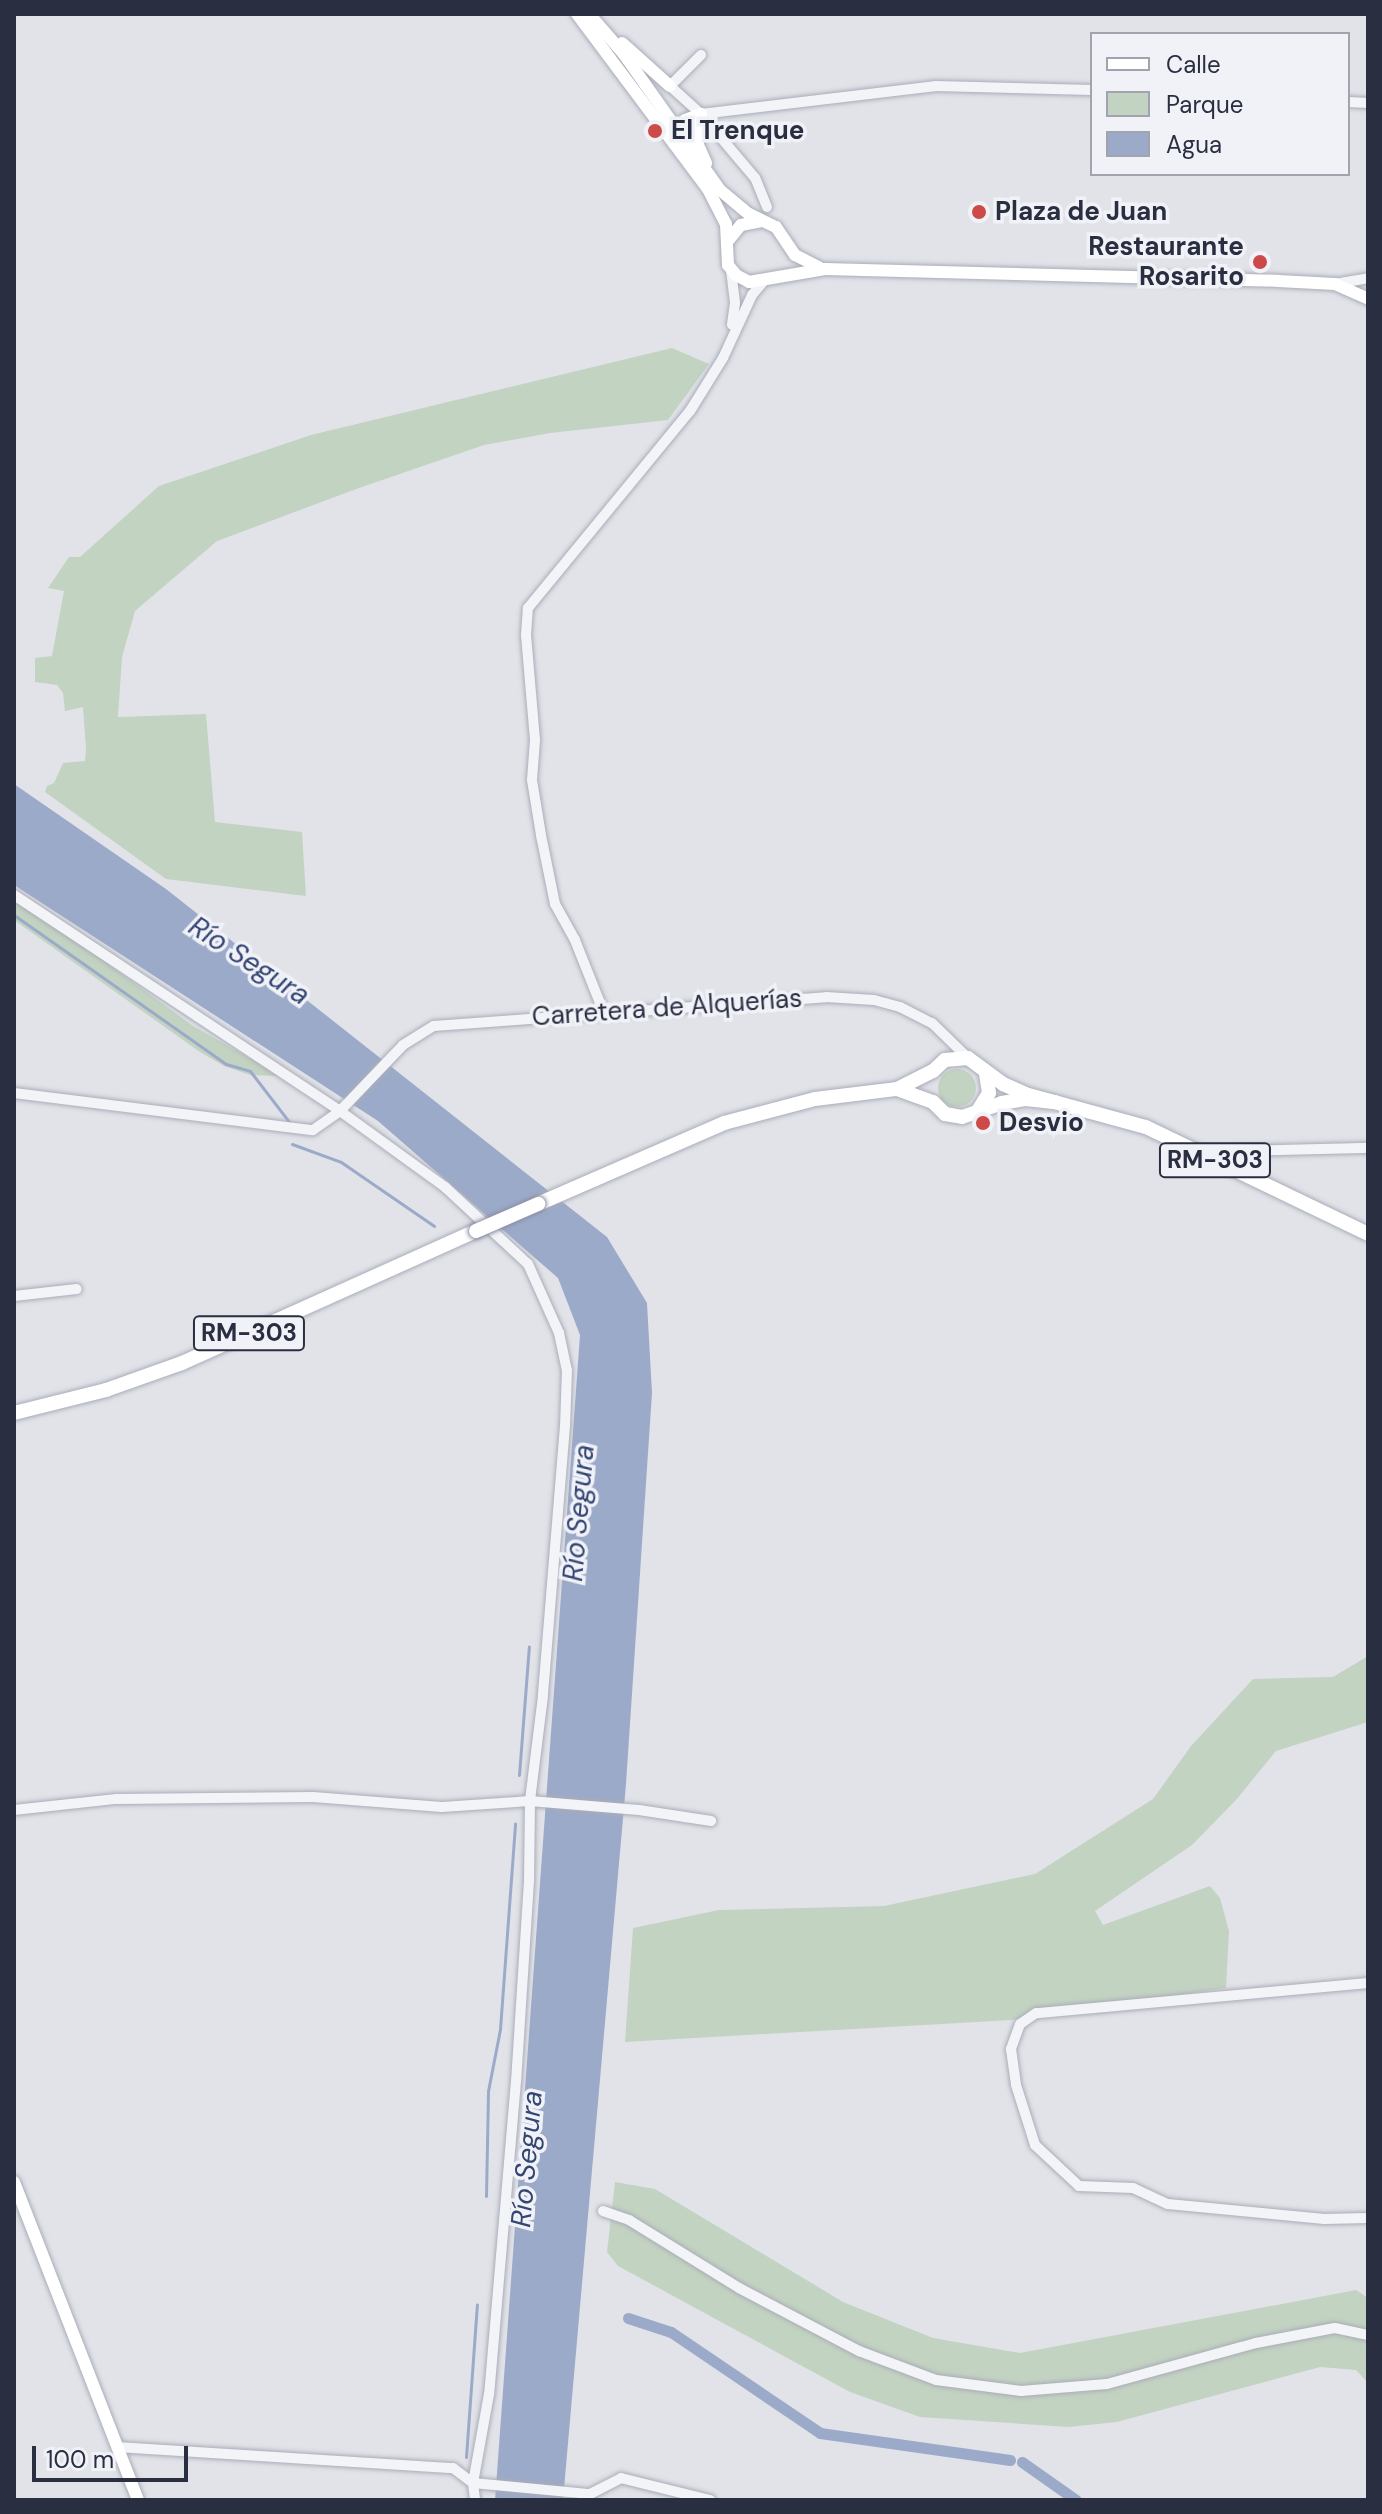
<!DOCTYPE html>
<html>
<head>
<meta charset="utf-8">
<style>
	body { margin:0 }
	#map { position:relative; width:1382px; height:2514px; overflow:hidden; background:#e1e3e9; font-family:"DM Sans",sans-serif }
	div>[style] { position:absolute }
	.green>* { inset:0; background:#c3d3c2 }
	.round { border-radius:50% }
	.water>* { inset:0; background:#9caac9 }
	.stream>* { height:3px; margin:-1.5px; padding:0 1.5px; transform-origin:1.5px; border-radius:1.5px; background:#9caac9 }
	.canal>* { height:11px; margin:-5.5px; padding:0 5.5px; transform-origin:5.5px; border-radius:5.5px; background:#9caac9 }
	.roads { filter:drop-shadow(0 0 2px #aaadb7) drop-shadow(0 0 2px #aaadb7) }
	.minor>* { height:10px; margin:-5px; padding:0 5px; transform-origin:5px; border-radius:5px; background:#f3f4f8 }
	.major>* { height:12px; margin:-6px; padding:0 6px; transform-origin:6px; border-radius:6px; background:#fff }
	.highway>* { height:14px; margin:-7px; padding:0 7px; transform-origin:7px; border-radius:7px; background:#fff }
	.bridges { filter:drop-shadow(0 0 2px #888da0) drop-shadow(0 0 2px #888da0) }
	.highway-bridge>* { height:14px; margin:-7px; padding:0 7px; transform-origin:7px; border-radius:7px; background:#fff }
	.dots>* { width:22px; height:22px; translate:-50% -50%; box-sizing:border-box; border:4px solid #f0f2f7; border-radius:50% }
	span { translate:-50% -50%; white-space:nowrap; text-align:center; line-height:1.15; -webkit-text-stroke:7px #f0f2f7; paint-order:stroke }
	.shield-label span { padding:2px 6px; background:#f0f2f7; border:2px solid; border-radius:6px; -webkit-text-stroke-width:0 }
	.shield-label { font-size:24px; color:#292e41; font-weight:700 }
	.poi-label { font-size:26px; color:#292e41; font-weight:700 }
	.left { translate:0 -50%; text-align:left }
	.right { translate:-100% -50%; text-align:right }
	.street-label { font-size:26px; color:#292e41 }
	.water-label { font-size:28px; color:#344674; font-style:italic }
	.frame { position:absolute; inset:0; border:16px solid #292e41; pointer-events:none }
	.legend { position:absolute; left:1090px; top:32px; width:260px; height:144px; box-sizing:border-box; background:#f0f2f7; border:2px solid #a0a4ae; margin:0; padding:10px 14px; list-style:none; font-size:24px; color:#292e41 }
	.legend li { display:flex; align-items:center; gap:16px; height:40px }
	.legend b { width:40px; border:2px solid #a0a4ae }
	.scale { position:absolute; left:32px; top:2446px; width:156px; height:36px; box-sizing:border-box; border:4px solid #292e41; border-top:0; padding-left:10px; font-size:24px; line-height:28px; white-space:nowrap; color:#292e41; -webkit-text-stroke:6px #f0f2f7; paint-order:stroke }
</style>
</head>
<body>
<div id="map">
	<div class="green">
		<i style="clip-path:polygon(672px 348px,709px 364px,668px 420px,550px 433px,484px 445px,359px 488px,217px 541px,135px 611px,122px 657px,118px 717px,206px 714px,215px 822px,302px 832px,306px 896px,166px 879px,45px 792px,47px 786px,54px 783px,63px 763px,85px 761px,86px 749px,83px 707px,65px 711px,63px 693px,57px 685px,35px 682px,35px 658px,52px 656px,64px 591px,48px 588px,69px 557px,80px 557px,159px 486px,311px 435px)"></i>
		<i style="clip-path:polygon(14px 895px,193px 1026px,281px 1076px,250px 1075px,224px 1066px,200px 1052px,14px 920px)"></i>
		<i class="round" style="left:938px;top:1069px;width:38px;height:38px"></i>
		<i style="clip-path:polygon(1368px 1656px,1368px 1722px,1276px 1751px,1236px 1800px,1192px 1845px,1095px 1911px,1103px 1925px,1210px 1886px,1220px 1898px,1229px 1931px,1226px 1988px,1012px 2020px,625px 2042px,633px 1928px,719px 1910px,884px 1906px,1035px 1874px,1153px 1799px,1191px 1746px,1253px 1679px,1333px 1677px)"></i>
		<i style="clip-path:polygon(615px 2182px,655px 2189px,843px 2302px,933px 2338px,1020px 2353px,1356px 2290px,1368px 2298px,1368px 2383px,1356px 2370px,1320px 2367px,1117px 2422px,1068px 2427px,920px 2417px,850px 2392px,618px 2266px,607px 2252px)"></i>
	</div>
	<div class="water">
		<i style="clip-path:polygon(14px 784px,166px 889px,607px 1237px,647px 1303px,652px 1393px,626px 1784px,563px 2500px,495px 2500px,580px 1335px,558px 1278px,378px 1121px,14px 885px)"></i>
	</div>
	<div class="stream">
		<i style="left:14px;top:915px;width:259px;rotate:35.1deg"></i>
		<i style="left:226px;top:1064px;width:25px;rotate:16deg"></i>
		<i style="left:250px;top:1071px;width:66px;rotate:52.4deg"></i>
		<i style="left:292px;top:1144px;width:52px;rotate:20.2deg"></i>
		<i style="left:341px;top:1162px;width:113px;rotate:34.5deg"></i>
		<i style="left:519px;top:1775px;width:129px;rotate:-85.6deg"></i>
		<i style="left:486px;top:2196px;width:105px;rotate:-88.9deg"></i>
		<i style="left:488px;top:2091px;width:63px;rotate:-79deg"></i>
		<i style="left:500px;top:2029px;width:206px;rotate:-85.8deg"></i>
		<i style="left:466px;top:2457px;width:153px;rotate:-85.9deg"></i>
	</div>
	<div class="canal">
		<i style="left:628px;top:2318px;width:45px;rotate:18deg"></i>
		<i style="left:671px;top:2332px;width:180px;rotate:34.1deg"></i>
		<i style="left:820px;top:2433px;width:192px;rotate:8.1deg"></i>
		<i style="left:1022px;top:2462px;width:66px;rotate:35.1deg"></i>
	</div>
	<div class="roads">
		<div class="minor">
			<i style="left:701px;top:55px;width:44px;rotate:135deg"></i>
			<i style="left:670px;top:86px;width:42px;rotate:42.1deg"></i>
			<i style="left:1348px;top:102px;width:20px;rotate:3deg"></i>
			<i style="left:767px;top:207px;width:31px;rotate:-112deg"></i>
			<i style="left:755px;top:178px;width:84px;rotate:-130.2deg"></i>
			<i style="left:701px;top:114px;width:237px;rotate:-6.8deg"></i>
			<i style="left:936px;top:86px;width:156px;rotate:1.5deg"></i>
			<i style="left:731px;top:270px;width:33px;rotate:83deg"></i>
			<i style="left:735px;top:303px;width:22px;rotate:98deg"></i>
			<i style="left:1335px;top:284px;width:34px;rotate:-10deg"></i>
			<i style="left:14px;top:895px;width:391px;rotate:33.5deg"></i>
			<i style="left:340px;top:1111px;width:130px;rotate:35.9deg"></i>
			<i style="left:445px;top:1187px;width:113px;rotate:42.9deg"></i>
			<i style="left:528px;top:1264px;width:76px;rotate:65.8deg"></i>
			<i style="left:559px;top:1333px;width:38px;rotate:78deg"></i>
			<i style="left:567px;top:1370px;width:56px;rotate:92deg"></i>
			<i style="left:565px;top:1426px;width:271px;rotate:94.7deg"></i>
			<i style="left:543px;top:1696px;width:106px;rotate:97.1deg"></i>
			<i style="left:530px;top:1801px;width:80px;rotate:90.7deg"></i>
			<i style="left:529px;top:1881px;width:200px;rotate:93.7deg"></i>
			<i style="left:516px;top:2081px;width:314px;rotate:94.9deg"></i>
			<i style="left:489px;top:2394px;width:90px;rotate:100.2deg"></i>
			<i style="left:473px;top:2483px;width:17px;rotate:83deg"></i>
			<i style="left:604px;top:1013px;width:79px;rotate:-111.7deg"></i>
			<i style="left:575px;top:940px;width:41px;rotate:-119.1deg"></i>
			<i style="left:555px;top:904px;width:70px;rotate:-101.5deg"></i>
			<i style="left:541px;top:835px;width:56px;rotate:-99.3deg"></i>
			<i style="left:532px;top:780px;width:40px;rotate:-85.7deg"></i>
			<i style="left:535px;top:740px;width:105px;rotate:-94.9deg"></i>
			<i style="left:526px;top:635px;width:27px;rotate:-86deg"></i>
			<i style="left:528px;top:608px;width:255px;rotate:-50.6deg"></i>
			<i style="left:690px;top:411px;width:62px;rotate:-58.1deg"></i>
			<i style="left:723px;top:358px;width:69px;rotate:-65.3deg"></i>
			<i style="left:752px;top:295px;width:17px;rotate:-50deg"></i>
			<i style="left:14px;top:1093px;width:301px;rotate:7.1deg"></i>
			<i style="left:313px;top:1130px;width:33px;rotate:-35deg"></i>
			<i style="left:340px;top:1111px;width:91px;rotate:-46.3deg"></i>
			<i style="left:403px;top:1045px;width:36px;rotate:-32deg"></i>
			<i style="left:434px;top:1026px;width:393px;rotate:-4.2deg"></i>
			<i style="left:826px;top:997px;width:48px;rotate:3.6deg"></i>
			<i style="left:874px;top:1000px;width:27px;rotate:15deg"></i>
			<i style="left:900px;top:1007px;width:36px;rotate:27deg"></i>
			<i style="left:932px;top:1023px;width:50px;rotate:44.2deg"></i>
			<i style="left:1200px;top:1152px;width:168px;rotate:-1.4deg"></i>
			<i style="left:14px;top:1296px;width:63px;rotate:-6.3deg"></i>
			<i style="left:14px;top:1810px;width:103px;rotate:-6.2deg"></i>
			<i style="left:116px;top:1799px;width:197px;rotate:-0.6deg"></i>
			<i style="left:313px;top:1797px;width:129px;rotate:4.4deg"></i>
			<i style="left:442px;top:1807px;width:88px;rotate:-3.9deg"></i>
			<i style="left:530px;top:1801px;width:109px;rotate:4.7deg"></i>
			<i style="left:639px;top:1810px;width:73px;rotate:8.7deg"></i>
			<i style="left:1368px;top:1983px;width:333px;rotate:174.8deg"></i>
			<i style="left:1036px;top:2013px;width:19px;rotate:145deg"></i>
			<i style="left:1020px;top:2024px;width:27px;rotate:110deg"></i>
			<i style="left:1011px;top:2049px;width:36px;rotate:82deg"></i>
			<i style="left:1016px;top:2085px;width:63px;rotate:72.4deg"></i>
			<i style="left:1035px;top:2145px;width:60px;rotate:43deg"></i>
			<i style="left:1079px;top:2186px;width:54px;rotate:2.1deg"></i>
			<i style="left:1133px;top:2188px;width:38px;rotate:25deg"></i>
			<i style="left:1168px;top:2204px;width:157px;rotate:5.5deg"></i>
			<i style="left:1324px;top:2219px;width:44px;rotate:-1.3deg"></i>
			<i style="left:603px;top:2211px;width:28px;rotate:19deg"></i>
			<i style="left:629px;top:2220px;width:129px;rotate:31.7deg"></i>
			<i style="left:739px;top:2288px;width:136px;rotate:27.7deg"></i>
			<i style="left:859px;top:2351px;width:82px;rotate:20.6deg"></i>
			<i style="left:936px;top:2380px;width:86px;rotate:7.4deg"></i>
			<i style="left:1021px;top:2391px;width:86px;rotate:-4.7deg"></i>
			<i style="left:1107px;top:2384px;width:155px;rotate:-15.4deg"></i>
			<i style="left:1256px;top:2343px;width:80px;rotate:-10.8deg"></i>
			<i style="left:1335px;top:2328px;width:34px;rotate:12deg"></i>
			<i style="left:117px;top:2447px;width:337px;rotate:3.6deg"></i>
			<i style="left:453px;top:2468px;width:25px;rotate:37deg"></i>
			<i style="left:473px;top:2483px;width:118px;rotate:5.4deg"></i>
			<i style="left:590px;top:2494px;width:35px;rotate:-27deg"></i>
			<i style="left:621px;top:2478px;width:92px;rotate:13.9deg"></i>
		</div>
		<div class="major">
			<i style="left:577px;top:14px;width:219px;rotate:53.2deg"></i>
			<i style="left:708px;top:189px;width:39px;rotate:63deg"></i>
			<i style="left:726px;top:224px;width:41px;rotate:87.2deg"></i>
			<i style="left:728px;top:265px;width:13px;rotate:51deg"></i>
			<i style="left:736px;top:275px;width:15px;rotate:28deg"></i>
			<i style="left:749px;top:282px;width:77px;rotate:-9.7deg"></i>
			<i style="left:825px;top:269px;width:453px;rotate:1.5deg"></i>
			<i style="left:1278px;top:281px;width:57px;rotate:3deg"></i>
			<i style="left:1335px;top:284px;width:36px;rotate:24deg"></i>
			<i style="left:589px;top:14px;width:52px;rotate:48.9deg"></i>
			<i style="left:623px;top:53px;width:168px;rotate:54.7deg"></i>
			<i style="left:720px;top:190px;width:38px;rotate:40deg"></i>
			<i style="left:749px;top:214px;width:30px;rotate:26deg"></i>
			<i style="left:776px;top:227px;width:34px;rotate:56deg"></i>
			<i style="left:795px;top:255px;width:27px;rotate:27deg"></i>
			<i style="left:622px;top:43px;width:64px;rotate:41.9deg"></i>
			<i style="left:676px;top:135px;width:17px;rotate:-59deg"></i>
			<i style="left:685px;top:120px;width:17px;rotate:-21deg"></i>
			<i style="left:701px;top:114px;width:31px;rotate:96deg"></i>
			<i style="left:698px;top:145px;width:20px;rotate:66deg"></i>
			<i style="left:727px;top:242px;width:22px;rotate:-51deg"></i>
			<i style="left:741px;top:225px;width:21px;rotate:-11deg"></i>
			<i style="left:14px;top:2182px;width:341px;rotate:68.7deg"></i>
		</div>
		<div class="highway">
			<i style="left:897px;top:1089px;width:40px;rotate:-26.6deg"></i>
			<i style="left:933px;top:1071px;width:16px;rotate:-43deg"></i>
			<i style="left:945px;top:1060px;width:23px;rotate:-5deg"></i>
			<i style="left:968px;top:1058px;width:44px;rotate:36.6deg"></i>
			<i style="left:1003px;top:1084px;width:24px;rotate:24deg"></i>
			<i style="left:1025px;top:1094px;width:125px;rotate:15.3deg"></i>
			<i style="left:1146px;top:1127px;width:246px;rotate:25.7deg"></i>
			<i style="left:979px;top:1109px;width:19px;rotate:-58deg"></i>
			<i style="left:989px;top:1093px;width:19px;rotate:-99deg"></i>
			<i style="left:538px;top:1204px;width:203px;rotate:-23.5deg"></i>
			<i style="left:724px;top:1123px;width:94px;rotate:-14.8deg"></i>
			<i style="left:815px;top:1099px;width:83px;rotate:-7deg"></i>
			<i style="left:897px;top:1089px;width:38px;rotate:20deg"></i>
			<i style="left:933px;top:1102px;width:17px;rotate:45deg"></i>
			<i style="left:945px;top:1114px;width:17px;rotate:10deg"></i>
			<i style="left:962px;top:1117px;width:42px;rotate:-19.3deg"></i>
			<i style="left:1002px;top:1103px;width:23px;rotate:-10deg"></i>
			<i style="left:1025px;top:1099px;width:31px;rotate:6deg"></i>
			<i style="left:14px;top:1413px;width:95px;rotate:-14deg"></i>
			<i style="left:106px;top:1390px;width:81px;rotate:-19.6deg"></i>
			<i style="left:182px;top:1363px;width:322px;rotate:-24.2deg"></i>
		</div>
	</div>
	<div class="bridges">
		<div class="highway-bridge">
			<i style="left:476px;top:1231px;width:68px;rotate:-23.5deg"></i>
		</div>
	</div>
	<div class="dots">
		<i style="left:655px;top:131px;background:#cc4a48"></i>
		<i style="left:979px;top:212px;background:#cc4a48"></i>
		<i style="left:1260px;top:262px;background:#cc4a48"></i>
		<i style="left:983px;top:1123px;background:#cc4a48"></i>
	</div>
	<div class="shield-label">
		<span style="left:1215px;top:1160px">RM-303</span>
		<span style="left:249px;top:1333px">RM-303</span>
	</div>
	<div class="poi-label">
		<span class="left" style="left:671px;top:131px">El Trenque</span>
		<span class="left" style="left:995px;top:212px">Plaza de Juan</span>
		<span class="right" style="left:1244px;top:262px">Restaurante<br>Rosarito</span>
		<span class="left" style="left:999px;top:1123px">Desvio</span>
	</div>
	<div class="street-label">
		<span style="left:667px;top:1008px;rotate:-4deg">Carretera de Alquerías</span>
	</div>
	<div class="water-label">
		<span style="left:249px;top:961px;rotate:33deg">Río Segura</span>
		<span style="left:579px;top:1513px;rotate:-85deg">Río Segura</span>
		<span style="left:527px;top:2159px;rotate:-85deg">Río Segura</span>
	</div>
	<div class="frame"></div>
	<ul class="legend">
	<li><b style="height:10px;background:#fff"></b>Calle</li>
	<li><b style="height:22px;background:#c3d3c2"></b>Parque</li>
	<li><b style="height:22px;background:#9caac9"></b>Agua</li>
	</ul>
	<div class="scale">100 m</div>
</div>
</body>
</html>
